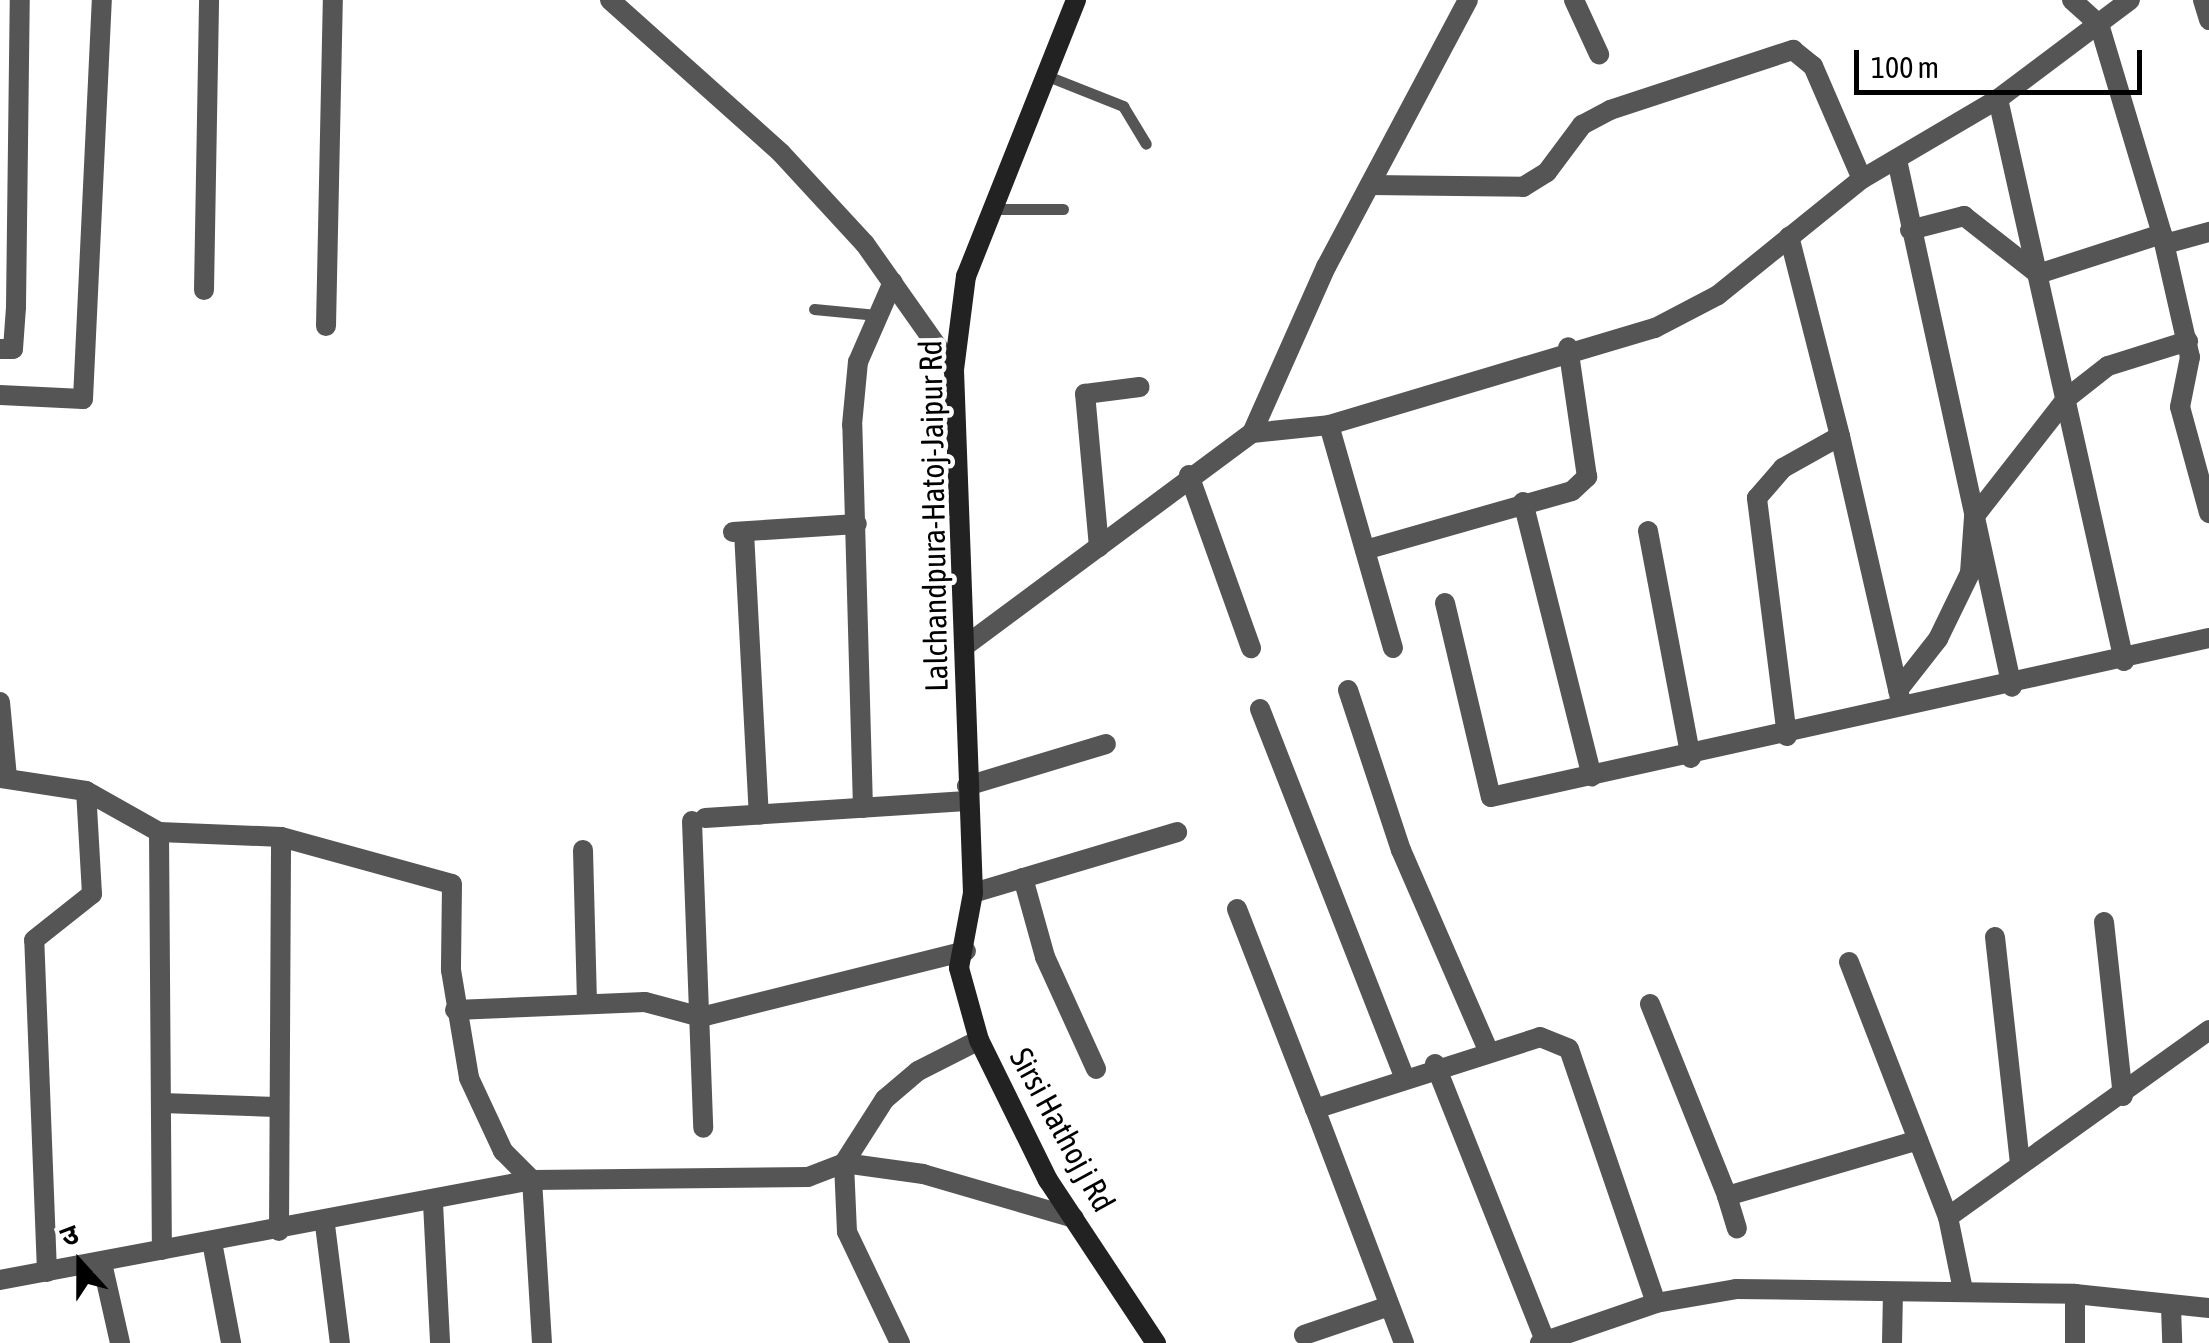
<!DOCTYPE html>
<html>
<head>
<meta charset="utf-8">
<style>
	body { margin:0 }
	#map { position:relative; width:2209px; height:1343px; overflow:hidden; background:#fff; font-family:"Asap Condensed","Noto Sans Devanagari",sans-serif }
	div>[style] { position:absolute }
	.lane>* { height:11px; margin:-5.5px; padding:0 5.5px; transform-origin:5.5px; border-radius:5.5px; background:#555 }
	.street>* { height:20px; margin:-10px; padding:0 10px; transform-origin:10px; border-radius:10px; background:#555 }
	.secondary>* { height:20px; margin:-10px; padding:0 10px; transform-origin:10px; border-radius:10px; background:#222 }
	span { translate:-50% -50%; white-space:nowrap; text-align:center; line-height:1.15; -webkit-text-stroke:9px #fff; paint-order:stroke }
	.street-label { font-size:32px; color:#000 }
	.north { position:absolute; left:30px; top:1213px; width:100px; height:100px; -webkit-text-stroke:8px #fff; paint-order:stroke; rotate:339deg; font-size:28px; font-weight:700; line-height:40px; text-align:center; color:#000 }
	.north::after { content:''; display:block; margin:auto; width:35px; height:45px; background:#000; clip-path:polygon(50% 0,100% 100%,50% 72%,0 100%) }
	.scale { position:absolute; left:1854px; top:50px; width:288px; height:45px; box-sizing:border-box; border:5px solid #000; border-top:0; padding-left:12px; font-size:30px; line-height:35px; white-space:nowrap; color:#000; -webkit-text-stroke:8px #fff; paint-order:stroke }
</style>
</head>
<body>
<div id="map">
	<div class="lane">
		<i style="left:1050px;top:77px;width:79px;rotate:21.7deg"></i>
		<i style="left:1123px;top:106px;width:44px;rotate:58.8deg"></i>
		<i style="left:990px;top:209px;width:73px"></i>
		<i style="left:814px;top:309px;width:63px;rotate:5.4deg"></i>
	</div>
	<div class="street">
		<i style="left:610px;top:0;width:229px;rotate:41.8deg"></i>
		<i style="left:781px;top:153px;width:124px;rotate:47.3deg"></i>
		<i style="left:865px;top:244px;width:154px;rotate:54.8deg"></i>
		<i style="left:1574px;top:0;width:60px;rotate:65.2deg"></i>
		<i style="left:2072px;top:0;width:36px;rotate:42deg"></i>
		<i style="left:2099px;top:24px;width:219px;rotate:73.3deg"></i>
		<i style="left:2203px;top:0;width:21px;rotate:73deg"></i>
		<i style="left:1998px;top:99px;width:576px;rotate:77.36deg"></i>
		<i style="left:1897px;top:160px;width:539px;rotate:77.69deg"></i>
		<i style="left:1370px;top:185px;width:153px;rotate:0.7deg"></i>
		<i style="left:1523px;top:187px;width:28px;rotate:-32deg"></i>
		<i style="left:1547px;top:172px;width:59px;rotate:-53.3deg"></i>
		<i style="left:1582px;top:125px;width:32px;rotate:-28deg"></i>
		<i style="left:1610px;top:110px;width:193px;rotate:-18.2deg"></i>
		<i style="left:1793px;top:50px;width:26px;rotate:39deg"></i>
		<i style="left:1813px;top:66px;width:123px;rotate:66.6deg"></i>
		<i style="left:1910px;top:230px;width:56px;rotate:-14.5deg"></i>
		<i style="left:1964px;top:216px;width:94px;rotate:38.1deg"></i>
		<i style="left:2038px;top:274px;width:130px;rotate:-17.9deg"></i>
		<i style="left:2162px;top:234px;width:126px;rotate:77.2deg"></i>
		<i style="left:2190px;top:357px;width:51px;rotate:101.3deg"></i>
		<i style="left:2180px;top:407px;width:110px;rotate:74.7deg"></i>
		<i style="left:2165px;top:244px;width:46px;rotate:-15.3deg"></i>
		<i style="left:204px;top:290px;width:290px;rotate:-89deg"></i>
		<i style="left:326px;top:326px;width:326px;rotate:-88.8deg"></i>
		<i style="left:0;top:349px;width:13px"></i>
		<i style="left:13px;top:349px;width:42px;rotate:-85.9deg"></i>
		<i style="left:16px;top:307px;width:307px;rotate:-89.3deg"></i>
		<i style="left:0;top:395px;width:83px;rotate:2.8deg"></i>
		<i style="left:83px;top:399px;width:399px;rotate:-87.3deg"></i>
		<i style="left:1329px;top:425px;width:232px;rotate:74deg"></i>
		<i style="left:1252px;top:433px;width:182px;rotate:-66deg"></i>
		<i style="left:1326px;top:267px;width:302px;rotate:-62deg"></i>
		<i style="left:1840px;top:436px;width:270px;rotate:77.1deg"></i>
		<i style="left:1189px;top:475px;width:184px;rotate:70.3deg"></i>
		<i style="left:1523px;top:502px;width:283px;rotate:75.9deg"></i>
		<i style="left:1648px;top:531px;width:231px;rotate:79.3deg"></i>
		<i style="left:733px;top:532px;width:124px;rotate:-3.7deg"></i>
		<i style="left:744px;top:532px;width:283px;rotate:87deg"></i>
		<i style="left:1099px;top:547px;width:154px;rotate:-95.2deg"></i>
		<i style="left:1085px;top:394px;width:55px;rotate:-7.3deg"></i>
		<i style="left:1365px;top:550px;width:215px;rotate:-15.9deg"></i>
		<i style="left:1572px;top:491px;width:21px;rotate:-43deg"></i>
		<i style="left:1587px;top:477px;width:131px;rotate:-98.3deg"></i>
		<i style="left:1445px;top:603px;width:199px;rotate:76.7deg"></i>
		<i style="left:1491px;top:797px;width:735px;rotate:-12.49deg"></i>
		<i style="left:969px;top:643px;width:352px;rotate:-36.6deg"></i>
		<i style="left:1252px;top:433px;width:77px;rotate:-5.9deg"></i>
		<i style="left:1329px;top:425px;width:340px;rotate:-16.6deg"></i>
		<i style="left:1655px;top:328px;width:71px;rotate:-27.6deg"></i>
		<i style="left:1718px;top:295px;width:185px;rotate:-38.9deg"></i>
		<i style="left:1862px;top:179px;width:158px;rotate:-30.5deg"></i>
		<i style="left:1998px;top:99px;width:165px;rotate:-36.9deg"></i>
		<i style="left:1348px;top:690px;width:169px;rotate:71.7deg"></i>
		<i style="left:1401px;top:850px;width:220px;rotate:66.5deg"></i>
		<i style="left:1898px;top:690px;width:65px;rotate:-51.9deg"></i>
		<i style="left:1938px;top:639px;width:73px;rotate:-64.1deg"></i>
		<i style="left:1970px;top:573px;width:56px;rotate:-85.9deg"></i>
		<i style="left:1974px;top:517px;width:151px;rotate:-52deg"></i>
		<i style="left:2067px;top:398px;width:52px;rotate:-38deg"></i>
		<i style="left:2108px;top:366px;width:84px;rotate:-17.4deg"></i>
		<i style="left:0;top:702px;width:76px;rotate:84.7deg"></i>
		<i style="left:1260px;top:709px;width:392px;rotate:68.6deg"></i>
		<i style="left:1787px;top:736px;width:240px;rotate:-97.2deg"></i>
		<i style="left:1757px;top:498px;width:40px;rotate:-49deg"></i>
		<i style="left:1783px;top:468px;width:65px;rotate:-29.3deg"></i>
		<i style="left:1840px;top:436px;width:206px;rotate:-104.3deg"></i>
		<i style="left:0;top:778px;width:87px;rotate:8.6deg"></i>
		<i style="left:86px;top:791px;width:84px;rotate:29.3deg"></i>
		<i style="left:159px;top:832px;width:122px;rotate:2.3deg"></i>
		<i style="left:281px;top:837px;width:177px;rotate:15.4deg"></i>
		<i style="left:452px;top:884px;width:86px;rotate:90.7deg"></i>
		<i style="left:451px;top:970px;width:109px;rotate:80.5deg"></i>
		<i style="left:469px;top:1078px;width:81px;rotate:65deg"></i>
		<i style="left:503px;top:1151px;width:41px;rotate:45deg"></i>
		<i style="left:967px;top:786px;width:145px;rotate:-16.8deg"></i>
		<i style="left:863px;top:808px;width:383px;rotate:-91.6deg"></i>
		<i style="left:852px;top:425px;width:63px;rotate:-84.6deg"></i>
		<i style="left:858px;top:362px;width:87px;rotate:-66.4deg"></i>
		<i style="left:705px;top:818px;width:262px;rotate:-3.7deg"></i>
		<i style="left:692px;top:821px;width:307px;rotate:87.9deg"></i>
		<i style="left:159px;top:832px;width:418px;rotate:89.6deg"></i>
		<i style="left:583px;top:850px;width:152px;rotate:88.5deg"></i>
		<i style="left:1023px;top:878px;width:82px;rotate:74.4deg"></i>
		<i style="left:1045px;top:957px;width:123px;rotate:65.5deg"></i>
		<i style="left:973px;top:893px;width:213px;rotate:-16.6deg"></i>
		<i style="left:1237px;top:909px;width:215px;rotate:68.7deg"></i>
		<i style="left:2104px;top:922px;width:175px;rotate:83.8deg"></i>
		<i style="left:1995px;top:937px;width:229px;rotate:83.7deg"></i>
		<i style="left:1849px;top:962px;width:274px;rotate:68.8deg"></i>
		<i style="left:1948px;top:1217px;width:75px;rotate:78.4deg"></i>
		<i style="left:1650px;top:1004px;width:207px;rotate:68.1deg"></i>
		<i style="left:1727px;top:1196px;width:199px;rotate:-16.3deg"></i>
		<i style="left:455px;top:1010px;width:190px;rotate:-2.4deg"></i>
		<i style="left:645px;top:1002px;width:58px;rotate:15deg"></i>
		<i style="left:701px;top:1017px;width:273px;rotate:-14deg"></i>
		<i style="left:1435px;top:1064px;width:298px;rotate:68.3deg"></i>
		<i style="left:162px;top:1103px;width:114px;rotate:2deg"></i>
		<i style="left:1727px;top:1196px;width:34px;rotate:73deg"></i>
		<i style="left:433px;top:1203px;width:140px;rotate:87.1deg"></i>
		<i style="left:1948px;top:1217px;width:321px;rotate:-35.6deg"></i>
		<i style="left:325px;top:1225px;width:119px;rotate:82.8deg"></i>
		<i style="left:279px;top:1231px;width:394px;rotate:-89.7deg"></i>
		<i style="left:212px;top:1242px;width:103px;rotate:79.3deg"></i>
		<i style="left:102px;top:1263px;width:82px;rotate:77.3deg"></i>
		<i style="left:47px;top:1272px;width:332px;rotate:-92.2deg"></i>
		<i style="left:34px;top:940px;width:74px;rotate:-38.4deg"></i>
		<i style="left:92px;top:894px;width:103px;rotate:-93.3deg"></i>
		<i style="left:0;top:1280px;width:541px;rotate:-10.65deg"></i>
		<i style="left:2171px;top:1307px;width:36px;rotate:88deg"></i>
		<i style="left:1304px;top:1335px;width:90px;rotate:-18.8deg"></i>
		<i style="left:542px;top:1343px;width:163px;rotate:-93.5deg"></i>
		<i style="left:532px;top:1180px;width:276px;rotate:-0.6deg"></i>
		<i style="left:808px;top:1177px;width:39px;rotate:-21deg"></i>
		<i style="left:844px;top:1163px;width:76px;rotate:-57.4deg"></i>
		<i style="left:885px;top:1099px;width:43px;rotate:-40.3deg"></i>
		<i style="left:918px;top:1071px;width:68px;rotate:-26.9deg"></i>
		<i style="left:900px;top:1343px;width:123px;rotate:-115.5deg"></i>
		<i style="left:847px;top:1232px;width:69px;rotate:-92.5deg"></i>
		<i style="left:844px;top:1163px;width:80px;rotate:7.9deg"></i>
		<i style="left:923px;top:1174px;width:157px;rotate:16.2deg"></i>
		<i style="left:1404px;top:1343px;width:250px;rotate:-110.8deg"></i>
		<i style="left:1315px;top:1109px;width:236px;rotate:-17.7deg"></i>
		<i style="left:1540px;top:1037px;width:31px;rotate:22deg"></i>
		<i style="left:1569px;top:1049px;width:268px;rotate:71.1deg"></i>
		<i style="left:1540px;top:1343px;width:123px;rotate:-19deg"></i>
		<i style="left:1656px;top:1303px;width:81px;rotate:-9.9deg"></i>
		<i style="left:1736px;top:1289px;width:339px;rotate:0.8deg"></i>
		<i style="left:2075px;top:1294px;width:135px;rotate:6deg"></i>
		<i style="left:1892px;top:1343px;width:51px;rotate:-88.9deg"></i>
		<i style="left:2075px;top:1343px;width:49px;rotate:-90deg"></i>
	</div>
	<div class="secondary">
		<i style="left:1076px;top:0;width:297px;rotate:111.7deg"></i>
		<i style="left:966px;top:276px;width:95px;rotate:97.3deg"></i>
		<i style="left:954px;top:370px;width:523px;rotate:87.92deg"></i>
		<i style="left:973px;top:893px;width:76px;rotate:100.6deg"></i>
		<i style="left:959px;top:968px;width:75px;rotate:74.5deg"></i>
		<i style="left:979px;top:1040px;width:156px;rotate:63.8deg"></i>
		<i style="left:1048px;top:1180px;width:196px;rotate:56.5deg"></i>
	</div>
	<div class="street-label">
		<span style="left:934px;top:516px;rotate:-91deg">Lalchandpura-Hatoj-Jaipur Rd</span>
		<span style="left:1062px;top:1130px;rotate:61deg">Sirsi Hathoj j Rd</span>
	</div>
	<div class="north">उ</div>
	<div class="scale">100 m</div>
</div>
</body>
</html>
